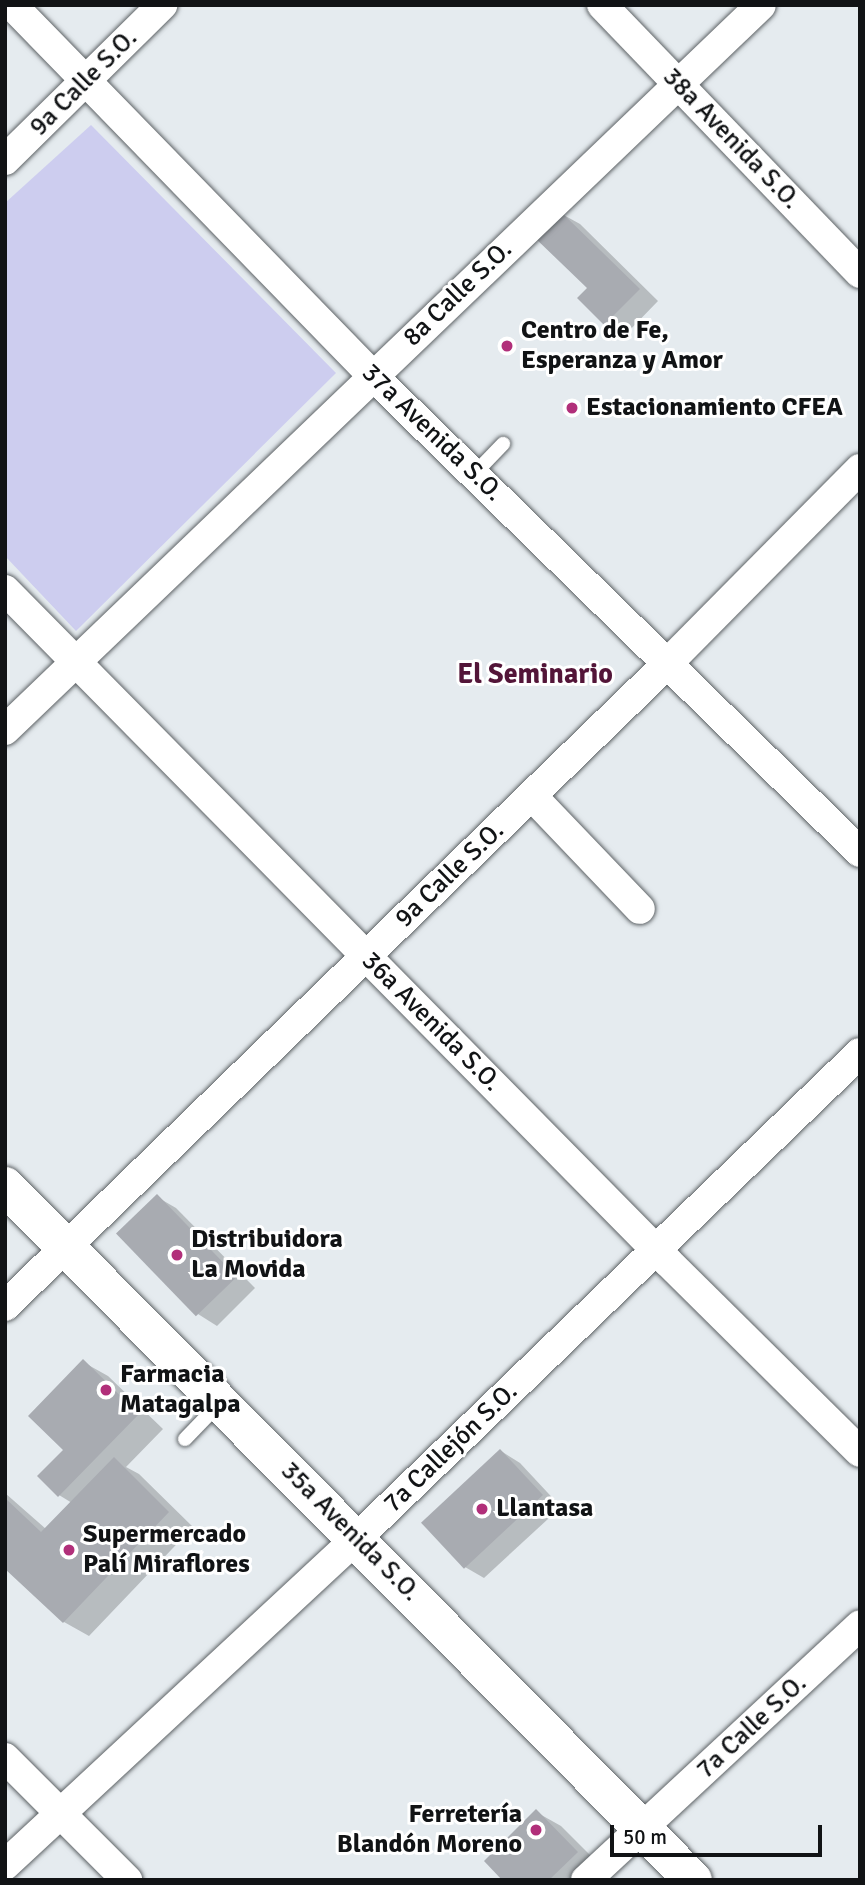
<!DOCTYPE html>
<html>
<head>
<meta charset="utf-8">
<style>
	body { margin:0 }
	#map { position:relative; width:865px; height:1885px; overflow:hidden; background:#e5ebef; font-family:Signika,sans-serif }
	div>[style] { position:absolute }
	.green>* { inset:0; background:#cdcdef }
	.shadow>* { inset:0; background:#0003 }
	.building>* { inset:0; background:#a8abb1; transform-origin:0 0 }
	.roads { filter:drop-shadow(0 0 2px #5e6366) drop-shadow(0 0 2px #5e6366) }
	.lane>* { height:14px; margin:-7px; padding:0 7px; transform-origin:7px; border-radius:7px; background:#fff }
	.street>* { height:30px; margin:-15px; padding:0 15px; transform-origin:15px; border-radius:15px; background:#fff }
	.secondary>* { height:38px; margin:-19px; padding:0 19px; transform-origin:19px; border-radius:19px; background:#fff }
	.dots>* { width:19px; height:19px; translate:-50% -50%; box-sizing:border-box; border:4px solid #fff; border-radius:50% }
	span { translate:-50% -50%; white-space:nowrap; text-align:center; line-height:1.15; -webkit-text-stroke:6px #fff; paint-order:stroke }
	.street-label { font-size:26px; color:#111315 }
	.poi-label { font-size:26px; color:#111315; font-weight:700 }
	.left { translate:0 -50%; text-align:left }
	.right { translate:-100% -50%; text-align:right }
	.neighbourhood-label { font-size:28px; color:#531538; font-weight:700 }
	.frame { position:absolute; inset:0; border:7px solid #111315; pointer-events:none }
	.scale { position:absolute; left:610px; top:1825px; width:212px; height:32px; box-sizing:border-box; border:4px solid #111315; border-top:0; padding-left:9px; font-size:21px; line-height:24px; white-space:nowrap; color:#111315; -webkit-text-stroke:5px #fff; paint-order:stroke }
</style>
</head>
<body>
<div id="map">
	<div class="green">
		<i style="clip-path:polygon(91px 125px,336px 373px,76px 631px,5px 556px,5px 203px)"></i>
	</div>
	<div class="shadow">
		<i style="clip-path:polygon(560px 213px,580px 224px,658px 301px,625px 335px,606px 324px,579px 298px,589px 288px)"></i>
		<i style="clip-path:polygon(157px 1197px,176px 1208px,255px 1288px,217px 1326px,198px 1314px)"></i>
		<i style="clip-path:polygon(83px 1362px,108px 1376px,163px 1429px,126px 1467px,139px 1474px,193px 1527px,89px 1636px,64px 1622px,5px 1567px,5px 1493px,46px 1529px,72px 1503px,59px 1495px)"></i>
		<i style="clip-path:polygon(501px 1451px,520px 1463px,561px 1507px,484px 1578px,465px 1567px)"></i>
		<i style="clip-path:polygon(536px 1812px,561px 1826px,602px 1867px,589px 1880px,504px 1880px)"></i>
	</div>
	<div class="building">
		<i style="clip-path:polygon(560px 211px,640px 289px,604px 325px,577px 298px,587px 288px,534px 237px)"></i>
		<i style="left:157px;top:1194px;width:115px;height:57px;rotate:46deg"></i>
		<i style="clip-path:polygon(83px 1359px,139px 1414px,58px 1497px,37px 1476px,63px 1450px,28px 1416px)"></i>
		<i style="left:500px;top:1449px;width:63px;height:108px;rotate:47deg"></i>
		<i style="clip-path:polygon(114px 1457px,169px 1512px,63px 1623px,5px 1569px,5px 1498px,41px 1532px)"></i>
		<i style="clip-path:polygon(536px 1809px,578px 1852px,549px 1880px,502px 1880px,484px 1861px)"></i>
	</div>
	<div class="roads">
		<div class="lane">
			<i style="left:474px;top:474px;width:42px;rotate:-46deg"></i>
			<i style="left:185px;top:1439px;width:47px;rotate:-45.9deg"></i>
		</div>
		<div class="street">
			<i style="left:12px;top:5px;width:518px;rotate:45.78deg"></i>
			<i style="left:373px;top:376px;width:681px;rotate:44.35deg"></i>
			<i style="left:602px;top:5px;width:372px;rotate:46.1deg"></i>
			<i style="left:5px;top:160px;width:221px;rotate:-44.6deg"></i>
			<i style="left:5px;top:590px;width:944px;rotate:45.39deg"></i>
			<i style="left:668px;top:1262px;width:270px;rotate:44.7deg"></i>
			<i style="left:5px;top:730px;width:1047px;rotate:-43.8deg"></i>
			<i style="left:532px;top:796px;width:156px;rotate:46.3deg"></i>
			<i style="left:5px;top:1306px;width:924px;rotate:-44.12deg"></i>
			<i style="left:668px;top:663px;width:273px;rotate:-45.3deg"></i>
			<i style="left:5px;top:1758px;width:173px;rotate:45deg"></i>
			<i style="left:5px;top:1865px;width:479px;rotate:-42.9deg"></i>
			<i style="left:356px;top:1539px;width:700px;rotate:-43.96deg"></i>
			<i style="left:586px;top:1880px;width:374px;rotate:-42.9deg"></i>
		</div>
		<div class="secondary">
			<i style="left:5px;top:1186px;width:977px;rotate:45.25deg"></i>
		</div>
	</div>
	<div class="dots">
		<i style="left:507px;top:346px;background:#b12f7a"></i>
		<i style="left:572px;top:408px;background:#b12f7a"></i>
		<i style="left:177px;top:1255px;background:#b12f7a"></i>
		<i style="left:106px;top:1390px;background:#b12f7a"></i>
		<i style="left:482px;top:1509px;background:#b12f7a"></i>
		<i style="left:69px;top:1550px;background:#b12f7a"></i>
		<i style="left:536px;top:1830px;background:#b12f7a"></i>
	</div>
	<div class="street-label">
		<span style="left:84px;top:83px;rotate:-45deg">9a Calle S.O.</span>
		<span style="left:731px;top:139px;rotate:46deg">38a Avenida S.O.</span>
		<span style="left:458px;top:294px;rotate:-44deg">8a Calle S.O.</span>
		<span style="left:432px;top:433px;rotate:44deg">37a Avenida S.O.</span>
		<span style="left:450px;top:875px;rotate:-44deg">9a Calle S.O.</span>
		<span style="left:431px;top:1022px;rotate:45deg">36a Avenida S.O.</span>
		<span style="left:451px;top:1448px;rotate:-44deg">7a Callejón S.O.</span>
		<span style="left:350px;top:1532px;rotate:45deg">35a Avenida S.O.</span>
		<span style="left:752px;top:1727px;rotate:-43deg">7a Calle S.O.</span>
	</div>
	<div class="poi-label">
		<span class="left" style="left:521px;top:346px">Centro de Fe,<br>Esperanza y Amor</span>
		<span class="left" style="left:586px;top:408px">Estacionamiento CFEA</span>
		<span class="left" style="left:191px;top:1255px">Distribuidora<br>La Movida</span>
		<span class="left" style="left:120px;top:1390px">Farmacia<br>Matagalpa</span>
		<span class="left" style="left:496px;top:1509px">Llantasa</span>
		<span class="left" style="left:83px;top:1550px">Supermercado<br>Palí Miraflores</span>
		<span class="right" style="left:522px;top:1830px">Ferretería<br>Blandón Moreno</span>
	</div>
	<div class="neighbourhood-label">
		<span style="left:535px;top:674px">El Seminario</span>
	</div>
	<div class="frame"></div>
	<div class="scale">50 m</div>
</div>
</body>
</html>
